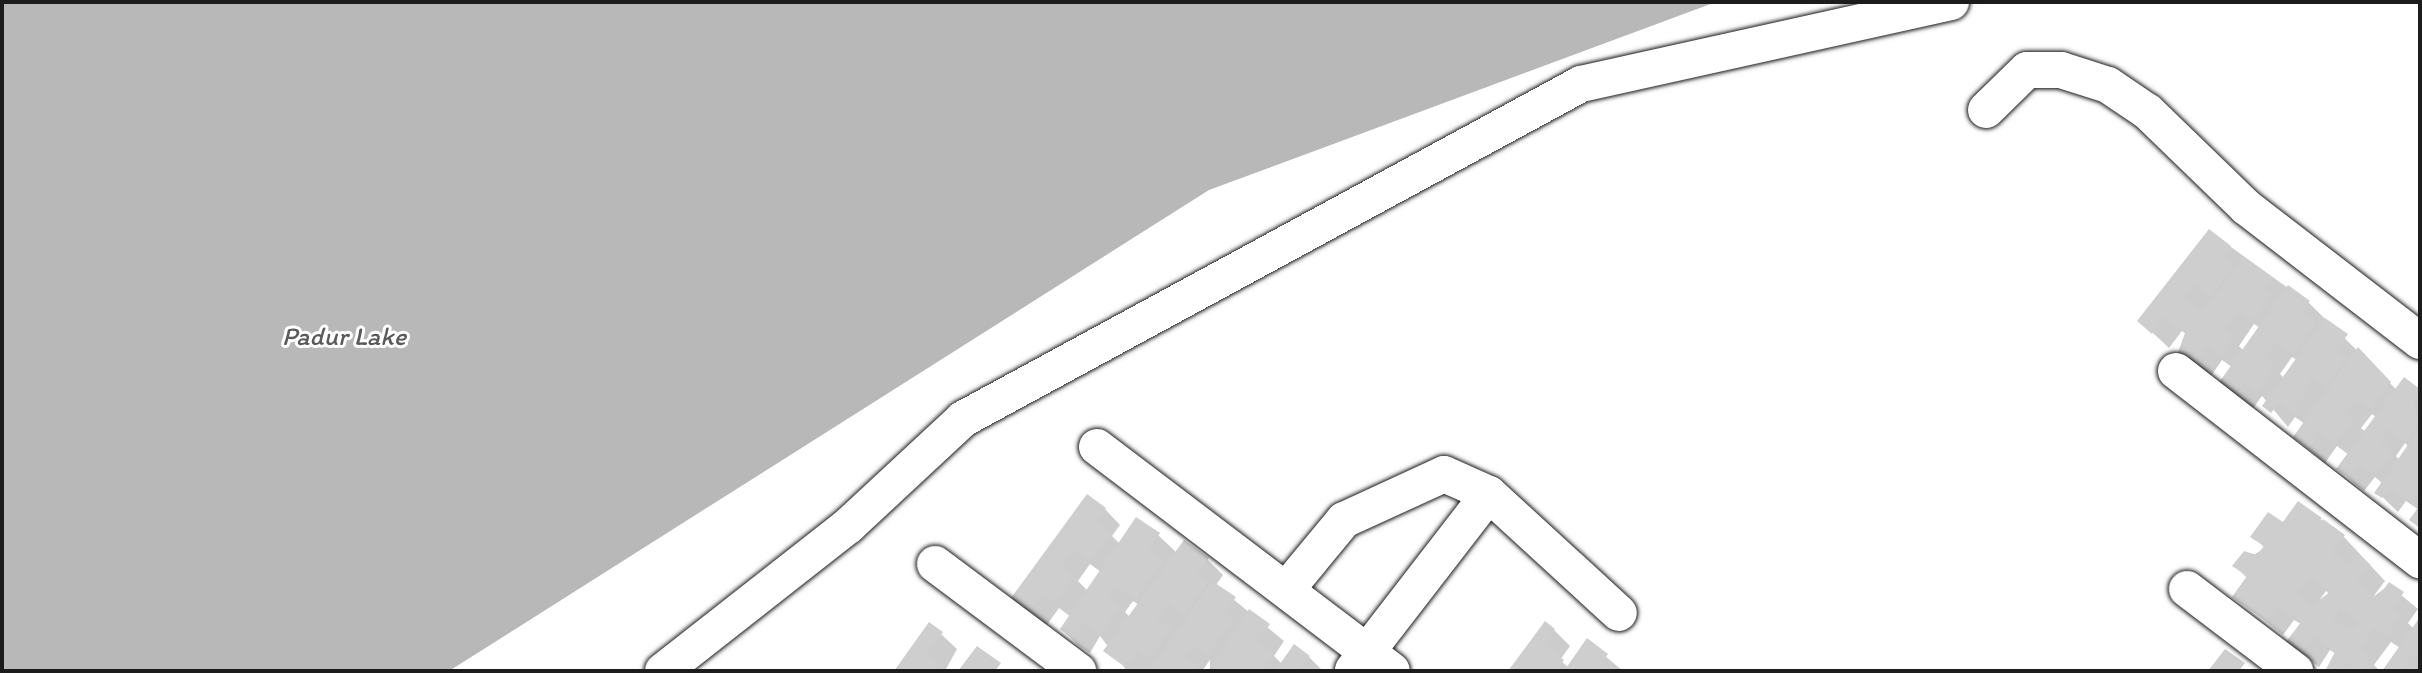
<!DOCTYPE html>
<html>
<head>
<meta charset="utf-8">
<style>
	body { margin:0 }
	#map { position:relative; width:2422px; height:673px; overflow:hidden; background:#fff; font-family:Itim,sans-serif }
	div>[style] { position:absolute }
	.water>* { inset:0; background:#b8b8b8 }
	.shadow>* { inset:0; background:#0003 }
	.building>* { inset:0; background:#cecece }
	.roads { filter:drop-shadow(0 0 2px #1c1c1c) drop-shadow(0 0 2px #1c1c1c) }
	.minor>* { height:36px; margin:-18px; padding:0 18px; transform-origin:18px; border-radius:18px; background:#fff }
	span { translate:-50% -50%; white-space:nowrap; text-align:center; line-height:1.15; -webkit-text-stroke:6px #fff; paint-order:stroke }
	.water-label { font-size:26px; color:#5a5a5a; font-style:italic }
	.frame { position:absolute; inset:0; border:4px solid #1c1c1c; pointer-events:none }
</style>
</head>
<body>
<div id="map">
	<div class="water">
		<i style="clip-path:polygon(2px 2px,1716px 2px,1209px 190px,449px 671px,2px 671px)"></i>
	</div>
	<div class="shadow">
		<i style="clip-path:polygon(evenodd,2210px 232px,2309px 303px,2397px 390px,2404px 380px,2420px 392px,2420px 528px,2412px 520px,2419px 510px,2406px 501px,2398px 512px,2377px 492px,2383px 484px,2375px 477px,2364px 491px,2355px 484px,2339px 469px,2349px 455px,2337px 446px,2325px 463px,2295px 437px,2305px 424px,2295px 417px,2288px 427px,2262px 396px,2251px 411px,2236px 399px,2232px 367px,2222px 360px,2209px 379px,2196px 370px,2187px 335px,2182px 331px,2169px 348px,2140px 321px,2210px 232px,2254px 324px,2260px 328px,2244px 351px,2239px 346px,2254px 324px,2210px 232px,2292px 357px,2297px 360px,2284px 378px,2280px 374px,2292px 357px,2210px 232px,2372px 414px,2377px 418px,2366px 432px,2361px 428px,2372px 414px,2210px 232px,2405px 443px,2409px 447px,2400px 460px,2396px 456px,2405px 443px)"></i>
		<i style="clip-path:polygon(evenodd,2299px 504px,2344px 537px,2385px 581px,2373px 597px,2389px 585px,2418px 609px,2408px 623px,2414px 629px,2420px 620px,2420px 671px,2385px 671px,2400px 648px,2391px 642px,2374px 665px,2380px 671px,2327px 671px,2336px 654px,2330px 650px,2319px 667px,2289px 642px,2301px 624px,2294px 620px,2283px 635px,2235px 597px,2248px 579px,2235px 566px,2265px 548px,2253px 536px,2283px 525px,2299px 504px,2326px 591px,2330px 595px,2317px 603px,2326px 591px)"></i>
		<i style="clip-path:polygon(evenodd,1105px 509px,1120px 525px,1112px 536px,1120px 544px,1158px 535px,1177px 553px,1208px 560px,1223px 575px,1216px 585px,1284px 641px,1274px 656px,1282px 664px,1309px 657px,1323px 671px,1210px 671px,1210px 660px,1202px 671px,1127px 671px,1100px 636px,1090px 653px,1078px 645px,1062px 629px,1071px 617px,1059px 608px,1046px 626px,1014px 598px,1105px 509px,1090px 564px,1101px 572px,1088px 591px,1078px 581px,1090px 564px,1105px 509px,1133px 601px,1139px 605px,1130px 617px,1125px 612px,1133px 601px)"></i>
		<i style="clip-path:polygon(1554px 630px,1570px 646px,1560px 660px,1569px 668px,1587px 641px,1623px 671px,1511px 671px)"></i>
		<i style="clip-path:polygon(941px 634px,957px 649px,945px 671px,895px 671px)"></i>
	</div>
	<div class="building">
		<i style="clip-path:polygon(2209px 229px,2231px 246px,2222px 257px,2234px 267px,2210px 297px,2194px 284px,2183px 298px,2201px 313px,2244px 258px,2273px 278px,2264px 291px,2271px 296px,2254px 320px,2238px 310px,2223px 331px,2233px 337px,2220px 355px,2206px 346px,2193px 365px,2177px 355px,2185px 333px,2165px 317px,2152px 334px,2137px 321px)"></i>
		<i style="clip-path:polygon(2288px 285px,2310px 301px,2301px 313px,2316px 324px,2293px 355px,2275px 343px,2265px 358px,2275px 366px,2258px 391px,2245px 381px,2235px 397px,2218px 384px)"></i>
		<i style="clip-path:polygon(2325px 318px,2348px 334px,2336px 351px,2347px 358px,2326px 387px,2311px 377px,2297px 415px,2279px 403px,2271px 413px,2262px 406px)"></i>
		<i style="clip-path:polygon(2358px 347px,2391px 382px,2370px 410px,2355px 400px,2346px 412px,2354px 418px,2336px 443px,2321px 432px,2309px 449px,2293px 437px)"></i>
		<i style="clip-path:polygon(2404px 377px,2420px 389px,2414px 405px,2420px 424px,2406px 442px,2388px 429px,2380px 441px,2393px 451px,2375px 475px,2358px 463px,2348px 477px,2336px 469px)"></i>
		<i style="clip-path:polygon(2420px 428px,2420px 490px,2412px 502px,2390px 487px,2382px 498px,2374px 493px)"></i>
		<i style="clip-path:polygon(1087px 494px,1106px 508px,1096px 521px,1111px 533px,1090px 562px,1074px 550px,1062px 566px,1075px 575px,1054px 602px,1042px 594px,1029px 612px,1011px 598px)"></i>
		<i style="clip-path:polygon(evenodd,2298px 501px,2322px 518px,2296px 555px,2323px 519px,2345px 535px,2332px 553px,2349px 565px,2357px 554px,2370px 564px,2357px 583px,2377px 598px,2389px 582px,2404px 592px,2393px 608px,2402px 614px,2387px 636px,2374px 628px,2359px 649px,2370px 658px,2361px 671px,2346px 662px,2339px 671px,2325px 671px,2335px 652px,2314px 636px,2302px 653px,2286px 642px,2301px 622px,2278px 605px,2266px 621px,2232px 597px,2247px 576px,2232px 566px,2244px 551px,2257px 555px,2264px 546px,2250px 537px,2268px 512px,2283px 522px,2298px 501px,2309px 577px,2330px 592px,2312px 605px,2297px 594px,2309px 577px,2298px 501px,2340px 608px,2360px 622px,2349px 631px,2332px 619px,2340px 608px)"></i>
		<i style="clip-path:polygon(2420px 505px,2420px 528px,2409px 520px)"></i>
		<i style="clip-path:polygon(1136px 517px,1160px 533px,1148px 551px,1162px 561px,1136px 600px,1116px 587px,1109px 597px,1120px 605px,1101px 634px,1084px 622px,1073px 639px,1060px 629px)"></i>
		<i style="clip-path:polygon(1184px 540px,1209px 558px,1197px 575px,1207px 583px,1184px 615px,1168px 604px,1157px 618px,1171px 629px,1150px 659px,1138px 649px,1125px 667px,1103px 651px)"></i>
		<i style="clip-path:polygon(1212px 581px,1236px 597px,1225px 612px,1234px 619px,1207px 656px,1193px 646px,1185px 658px,1197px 666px,1193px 671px,1149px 671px)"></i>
		<i style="clip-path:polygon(1249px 609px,1270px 624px,1258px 642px,1274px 653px,1262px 671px,1208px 671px)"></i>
		<i style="clip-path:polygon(2420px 617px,2420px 659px,2412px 654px,2401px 671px,2382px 671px)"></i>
		<i style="clip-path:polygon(1545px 621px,1555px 629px,1544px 645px,1564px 660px,1556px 671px,1508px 671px)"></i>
		<i style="clip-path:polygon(929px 622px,943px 632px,927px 654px,940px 663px,934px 671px,894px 671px)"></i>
		<i style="clip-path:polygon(1587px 638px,1608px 654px,1596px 671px,1564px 671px)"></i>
		<i style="clip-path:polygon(1294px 644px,1310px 656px,1298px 671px,1275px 671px)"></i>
		<i style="clip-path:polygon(977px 646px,1001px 663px,995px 671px,958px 671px)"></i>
		<i style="clip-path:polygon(2225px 649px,2245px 663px,2239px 671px,2208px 671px)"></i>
	</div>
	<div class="roads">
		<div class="minor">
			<i style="left:1986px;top:110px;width:57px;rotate:-44.3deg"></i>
			<i style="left:2027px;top:70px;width:34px"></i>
			<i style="left:2061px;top:70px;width:49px;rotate:17.7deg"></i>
			<i style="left:2108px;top:85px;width:48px;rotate:34deg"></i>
			<i style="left:2148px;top:112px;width:136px;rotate:44.1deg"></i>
			<i style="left:2246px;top:207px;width:220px;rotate:37.6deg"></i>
			<i style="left:2176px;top:371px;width:309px;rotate:37.8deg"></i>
			<i style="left:1097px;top:447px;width:370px;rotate:37.2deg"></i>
			<i style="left:935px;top:564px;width:179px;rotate:36.8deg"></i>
			<i style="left:2187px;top:589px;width:136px;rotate:37.2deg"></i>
			<i style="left:1286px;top:590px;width:91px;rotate:-50.4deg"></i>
			<i style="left:1344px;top:520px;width:110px;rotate:-24.7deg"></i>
			<i style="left:1444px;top:474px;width:49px;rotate:24deg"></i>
			<i style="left:1489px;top:494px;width:176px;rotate:42.5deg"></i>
			<i style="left:1353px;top:670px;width:222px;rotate:-52.3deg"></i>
			<i style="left:663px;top:671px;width:235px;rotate:-38.1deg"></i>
			<i style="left:848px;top:526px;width:157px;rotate:-42.9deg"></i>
			<i style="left:963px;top:419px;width:703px;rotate:-28.46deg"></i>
			<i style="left:1581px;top:84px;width:379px;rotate:-12.5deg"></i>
		</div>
	</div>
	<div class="water-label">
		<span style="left:344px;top:337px">Padur Lake</span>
	</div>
	<div class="frame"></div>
</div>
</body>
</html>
